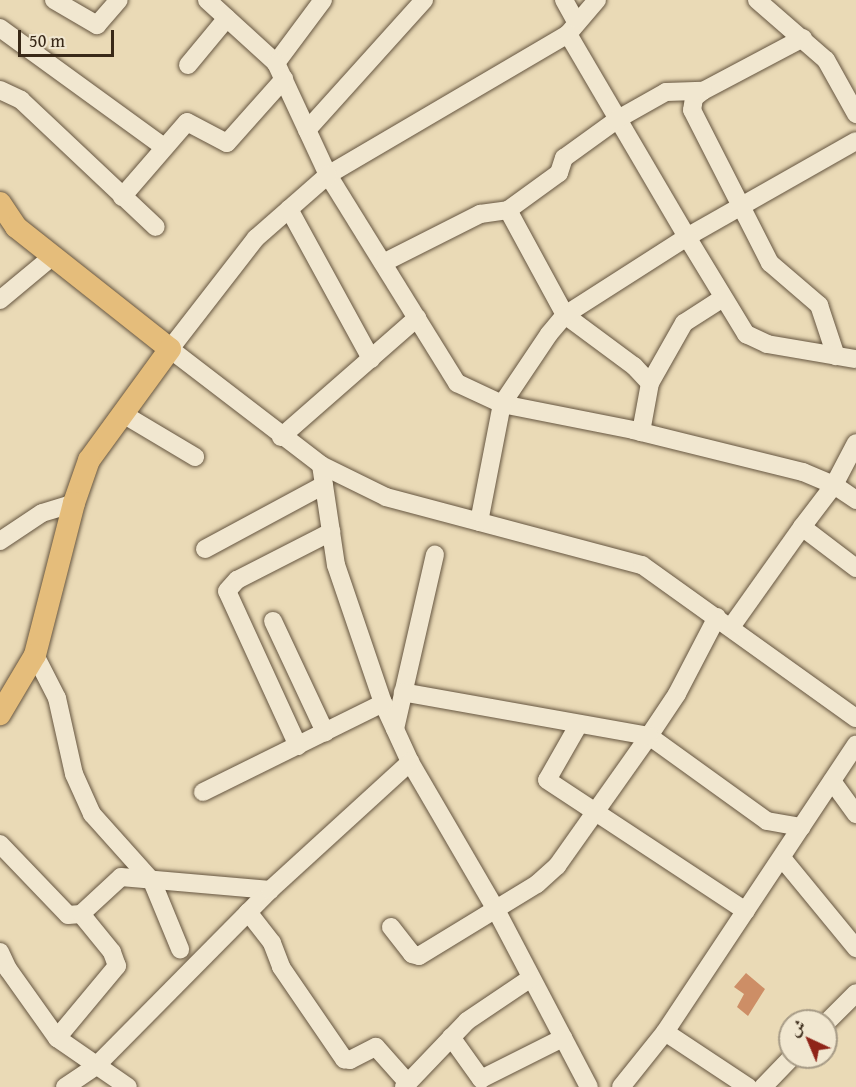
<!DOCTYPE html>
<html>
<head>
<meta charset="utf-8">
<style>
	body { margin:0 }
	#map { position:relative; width:856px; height:1087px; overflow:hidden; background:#eadab6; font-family:"Gentium Book Plus",Amiri,serif }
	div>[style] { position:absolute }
	.building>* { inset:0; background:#cd8e66 }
	.roads { filter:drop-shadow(0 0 2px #655540) drop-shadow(0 0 2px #655540) }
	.minor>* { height:18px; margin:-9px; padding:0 9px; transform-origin:9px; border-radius:9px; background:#f1e7d0 }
	.major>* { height:22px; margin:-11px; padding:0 11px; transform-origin:11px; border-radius:11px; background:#e5bd7b }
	span { translate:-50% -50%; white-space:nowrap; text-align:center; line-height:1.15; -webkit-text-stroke:6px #f1e7d0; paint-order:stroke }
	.north { position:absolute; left:778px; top:1009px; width:60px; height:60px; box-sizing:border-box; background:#f1e7d0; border:2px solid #a79b86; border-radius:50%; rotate:316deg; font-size:16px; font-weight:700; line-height:24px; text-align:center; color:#392918 }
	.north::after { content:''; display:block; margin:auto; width:21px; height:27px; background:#8f2418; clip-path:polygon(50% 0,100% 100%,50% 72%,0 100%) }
	.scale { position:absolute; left:18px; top:30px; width:96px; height:27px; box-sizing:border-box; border:3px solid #392918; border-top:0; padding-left:8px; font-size:18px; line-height:21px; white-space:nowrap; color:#392918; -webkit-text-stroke:4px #f1e7d0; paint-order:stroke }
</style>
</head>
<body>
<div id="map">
	<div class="building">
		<i style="clip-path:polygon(746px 973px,765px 989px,748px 1016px,737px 1007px,744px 994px,734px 987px)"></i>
	</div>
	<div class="roads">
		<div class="minor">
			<i style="left:54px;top:0;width:50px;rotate:30.2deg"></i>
			<i style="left:97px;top:25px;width:33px;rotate:-49deg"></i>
			<i style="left:207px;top:0;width:93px;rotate:42.4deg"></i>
			<i style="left:323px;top:0;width:79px;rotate:126.7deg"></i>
			<i style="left:276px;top:63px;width:123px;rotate:65.1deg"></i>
			<i style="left:328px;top:175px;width:245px;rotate:58.2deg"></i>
			<i style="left:457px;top:383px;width:50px;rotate:25deg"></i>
			<i style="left:502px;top:404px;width:134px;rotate:11.2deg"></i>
			<i style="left:633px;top:430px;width:175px;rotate:13.9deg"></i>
			<i style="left:803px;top:472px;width:34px;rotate:23deg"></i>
			<i style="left:834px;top:485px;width:27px;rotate:34deg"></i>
			<i style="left:564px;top:0;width:26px;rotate:61deg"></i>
			<i style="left:597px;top:0;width:45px;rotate:130.5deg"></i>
			<i style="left:568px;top:34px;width:278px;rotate:149.6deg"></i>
			<i style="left:328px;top:175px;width:96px;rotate:138.8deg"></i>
			<i style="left:256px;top:238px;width:140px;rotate:127.8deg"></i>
			<i style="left:170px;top:349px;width:190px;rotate:37.5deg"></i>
			<i style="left:321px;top:465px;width:72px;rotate:26.2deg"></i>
			<i style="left:386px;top:497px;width:265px;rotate:14.9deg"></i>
			<i style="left:642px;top:565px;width:263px;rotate:35.6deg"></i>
			<i style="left:757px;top:0;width:91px;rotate:41deg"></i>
			<i style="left:826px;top:60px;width:62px;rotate:60.9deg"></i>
			<i style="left:0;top:28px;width:203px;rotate:36deg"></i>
			<i style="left:568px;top:34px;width:235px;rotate:59.6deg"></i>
			<i style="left:687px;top:237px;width:194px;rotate:-29.6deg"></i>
			<i style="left:803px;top:38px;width:113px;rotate:152.1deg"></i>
			<i style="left:703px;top:91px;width:11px;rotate:142deg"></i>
			<i style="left:694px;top:98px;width:12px;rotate:99deg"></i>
			<i style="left:692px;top:110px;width:172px;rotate:63deg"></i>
			<i style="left:770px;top:263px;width:65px;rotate:40.6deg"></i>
			<i style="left:819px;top:305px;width:54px;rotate:71.6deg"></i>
			<i style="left:188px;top:65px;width:61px;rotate:-50.3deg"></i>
			<i style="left:0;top:90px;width:23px;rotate:25deg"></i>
			<i style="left:21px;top:100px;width:185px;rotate:43.3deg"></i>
			<i style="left:307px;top:130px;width:175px;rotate:-48deg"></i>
			<i style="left:122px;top:197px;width:99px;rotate:-49.1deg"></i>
			<i style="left:187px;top:122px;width:45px;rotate:27.7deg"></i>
			<i style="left:227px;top:143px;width:86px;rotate:-48.3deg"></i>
			<i style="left:289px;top:209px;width:171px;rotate:61.3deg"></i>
			<i style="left:508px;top:210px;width:119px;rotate:61.5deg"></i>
			<i style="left:565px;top:315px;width:86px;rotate:36.5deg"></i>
			<i style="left:634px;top:366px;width:23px;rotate:47deg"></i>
			<i style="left:650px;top:383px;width:50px;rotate:100.4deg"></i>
			<i style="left:383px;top:263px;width:109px;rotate:-26.8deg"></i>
			<i style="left:480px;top:214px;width:28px;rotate:-8deg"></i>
			<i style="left:508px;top:210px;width:63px;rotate:-36deg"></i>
			<i style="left:559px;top:173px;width:16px;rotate:-72deg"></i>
			<i style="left:564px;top:158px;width:67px;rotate:-35.8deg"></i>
			<i style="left:618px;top:119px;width:55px;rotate:-29.4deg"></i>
			<i style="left:666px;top:92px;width:37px;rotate:-2deg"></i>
			<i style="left:0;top:300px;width:69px;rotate:-39.7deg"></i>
			<i style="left:650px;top:383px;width:69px;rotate:-60.5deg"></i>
			<i style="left:684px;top:323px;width:46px;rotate:-32.7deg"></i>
			<i style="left:123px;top:414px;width:84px;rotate:30.8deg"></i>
			<i style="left:281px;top:437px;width:181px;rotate:-41.2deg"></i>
			<i style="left:321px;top:465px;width:101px;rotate:81.5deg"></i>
			<i style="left:336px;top:565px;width:146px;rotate:71.2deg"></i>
			<i style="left:383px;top:703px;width:65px;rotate:65.4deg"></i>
			<i style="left:410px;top:762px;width:169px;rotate:59.8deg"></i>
			<i style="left:495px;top:908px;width:202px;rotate:62.3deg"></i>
			<i style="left:479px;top:522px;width:120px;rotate:-79deg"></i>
			<i style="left:502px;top:404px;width:84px;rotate:-56.1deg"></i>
			<i style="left:549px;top:334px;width:25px;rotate:-50deg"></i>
			<i style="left:565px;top:315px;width:145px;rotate:-32.6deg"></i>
			<i style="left:687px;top:237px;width:114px;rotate:58.7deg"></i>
			<i style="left:746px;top:334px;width:23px;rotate:25deg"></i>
			<i style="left:767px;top:344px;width:90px;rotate:9.6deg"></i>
			<i style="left:802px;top:527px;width:53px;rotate:-52.7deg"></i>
			<i style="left:834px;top:485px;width:47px;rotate:-62.4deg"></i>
			<i style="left:0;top:541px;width:50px;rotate:-33.7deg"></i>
			<i style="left:42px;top:513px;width:34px;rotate:-17deg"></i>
			<i style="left:205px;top:549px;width:135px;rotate:-28.3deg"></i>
			<i style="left:717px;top:617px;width:87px;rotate:117.5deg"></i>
			<i style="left:677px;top:694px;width:50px;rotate:123.7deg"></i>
			<i style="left:649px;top:736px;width:145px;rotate:35.8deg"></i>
			<i style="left:767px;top:821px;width:35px;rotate:10deg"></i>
			<i style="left:273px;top:621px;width:123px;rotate:64.9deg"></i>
			<i style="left:731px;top:627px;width:123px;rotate:-54.6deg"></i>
			<i style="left:802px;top:527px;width:68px;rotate:37.2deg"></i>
			<i style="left:35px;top:655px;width:48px;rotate:62.9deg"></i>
			<i style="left:57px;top:698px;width:78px;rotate:77.4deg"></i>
			<i style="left:74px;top:774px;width:44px;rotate:65.8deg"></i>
			<i style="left:92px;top:814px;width:90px;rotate:48.2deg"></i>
			<i style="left:152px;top:881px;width:74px;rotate:67.6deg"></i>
			<i style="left:579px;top:724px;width:64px;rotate:119.7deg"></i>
			<i style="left:547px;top:780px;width:238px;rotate:33.4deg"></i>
			<i style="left:395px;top:729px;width:179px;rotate:-77.1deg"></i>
			<i style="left:298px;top:746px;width:170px;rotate:-114.6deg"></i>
			<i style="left:227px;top:591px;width:15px;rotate:-48deg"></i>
			<i style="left:237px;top:580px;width:106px;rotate:-27.1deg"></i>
			<i style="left:832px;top:781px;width:41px;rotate:54deg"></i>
			<i style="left:203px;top:792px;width:201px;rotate:-26.3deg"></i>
			<i style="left:0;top:844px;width:98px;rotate:46.2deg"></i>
			<i style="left:68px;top:915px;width:13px;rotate:-4deg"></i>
			<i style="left:81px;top:914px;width:54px;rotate:-42.8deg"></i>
			<i style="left:121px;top:877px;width:150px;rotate:5deg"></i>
			<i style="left:782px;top:858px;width:117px;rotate:50.6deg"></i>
			<i style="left:248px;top:912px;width:39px;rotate:52deg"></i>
			<i style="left:272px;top:943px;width:26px;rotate:69deg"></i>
			<i style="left:281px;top:967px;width:112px;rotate:55.6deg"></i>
			<i style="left:344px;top:1059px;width:6px;rotate:9deg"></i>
			<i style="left:350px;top:1060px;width:29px;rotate:-27deg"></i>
			<i style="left:376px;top:1047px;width:48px;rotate:48.4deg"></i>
			<i style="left:391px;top:927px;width:34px;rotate:52deg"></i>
			<i style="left:412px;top:954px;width:7px;rotate:16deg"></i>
			<i style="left:419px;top:956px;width:138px;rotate:-31.4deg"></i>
			<i style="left:537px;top:884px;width:27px;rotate:-42deg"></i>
			<i style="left:557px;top:866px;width:159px;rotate:-54.7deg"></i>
			<i style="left:649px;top:736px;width:250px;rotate:-169.9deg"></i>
			<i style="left:0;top:952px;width:19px;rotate:65deg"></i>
			<i style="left:8px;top:969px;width:85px;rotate:54.6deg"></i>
			<i style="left:57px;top:1038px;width:86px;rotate:34.6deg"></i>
			<i style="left:826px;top:1023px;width:42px;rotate:-45deg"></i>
			<i style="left:665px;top:1032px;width:100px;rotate:33.5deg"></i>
			<i style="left:451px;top:1037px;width:52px;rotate:54.5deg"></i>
			<i style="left:481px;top:1079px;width:92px;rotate:-26.6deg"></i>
			<i style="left:57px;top:1038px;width:94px;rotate:-50.2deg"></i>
			<i style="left:117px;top:966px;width:15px;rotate:-110deg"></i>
			<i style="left:112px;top:952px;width:49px;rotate:-129.2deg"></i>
			<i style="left:65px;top:1087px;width:36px;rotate:-34deg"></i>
			<i style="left:95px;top:1067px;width:249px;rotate:-45.3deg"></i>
			<i style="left:270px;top:890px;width:190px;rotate:-42.4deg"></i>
			<i style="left:404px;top:1087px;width:91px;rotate:-46.3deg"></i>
			<i style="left:467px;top:1021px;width:77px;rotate:-33.9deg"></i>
			<i style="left:621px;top:1087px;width:70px;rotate:-51.3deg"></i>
			<i style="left:665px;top:1032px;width:345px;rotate:-56.4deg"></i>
			<i style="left:763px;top:1087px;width:42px;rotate:-46deg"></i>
		</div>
		<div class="major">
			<i style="left:0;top:203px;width:29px;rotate:56deg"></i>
			<i style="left:16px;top:227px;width:196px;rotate:38.4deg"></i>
			<i style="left:170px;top:349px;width:137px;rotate:126.1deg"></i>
			<i style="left:89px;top:460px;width:46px;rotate:109.2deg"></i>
			<i style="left:74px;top:503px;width:157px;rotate:104.4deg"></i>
			<i style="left:35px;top:655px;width:69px;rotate:120.7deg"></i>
		</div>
	</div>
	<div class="north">ش</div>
	<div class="scale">50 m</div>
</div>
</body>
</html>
